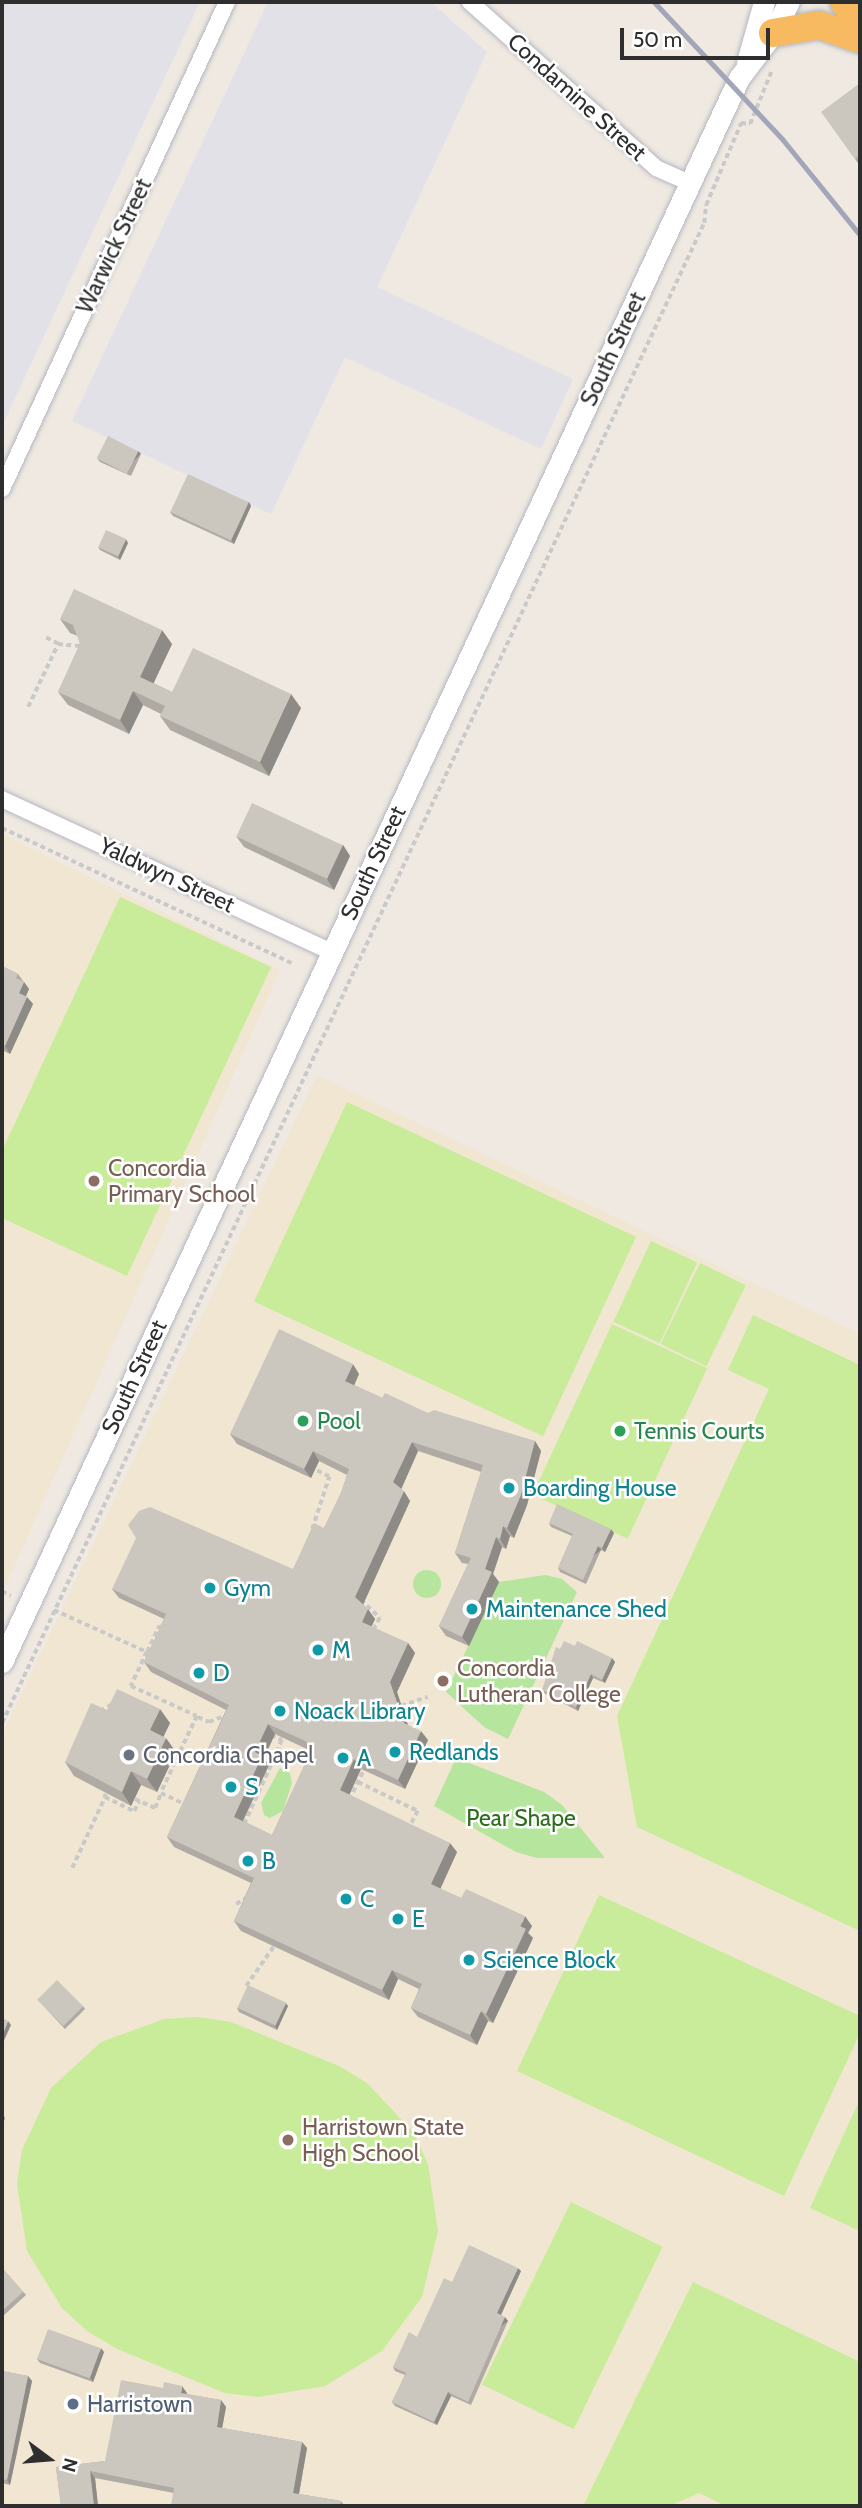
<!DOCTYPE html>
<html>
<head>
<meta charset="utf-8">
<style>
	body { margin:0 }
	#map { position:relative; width:862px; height:2508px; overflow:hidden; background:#efe9e1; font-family:Cabin,sans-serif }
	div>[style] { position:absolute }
	.industrial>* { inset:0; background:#e3e1e8 }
	.education>* { inset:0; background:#f0e6d1 }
	.green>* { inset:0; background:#b6e59e }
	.round { border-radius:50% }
	.pitch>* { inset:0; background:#c9ec9a; transform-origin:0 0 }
	.path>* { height:3.5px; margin-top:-1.75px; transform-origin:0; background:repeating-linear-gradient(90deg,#c9c9c9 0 5px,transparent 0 8.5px) }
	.roads { filter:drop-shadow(0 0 2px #b4b7c1) drop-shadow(0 0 2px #b4b7c1) }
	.minor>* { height:16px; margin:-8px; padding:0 8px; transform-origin:8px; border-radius:8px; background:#fff }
	.tertiary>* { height:21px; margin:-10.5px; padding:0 10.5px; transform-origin:10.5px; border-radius:10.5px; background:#fff }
	.trunk>* { height:28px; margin:-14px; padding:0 14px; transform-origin:14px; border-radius:14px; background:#f8ba60 }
	.rail>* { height:5px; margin:-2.5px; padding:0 2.5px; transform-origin:2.5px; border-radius:2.5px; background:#a3a6b8 }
	.wall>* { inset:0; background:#afaba4 }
	.shaded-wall>* { inset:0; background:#8e8b86; transform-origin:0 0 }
	.building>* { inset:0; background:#cbc7bf; transform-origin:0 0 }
	.dots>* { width:19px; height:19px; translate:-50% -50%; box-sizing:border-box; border:4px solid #fff; border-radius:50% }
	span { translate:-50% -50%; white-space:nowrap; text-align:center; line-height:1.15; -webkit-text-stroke:5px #fff; paint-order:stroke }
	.street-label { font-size:23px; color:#2e2e2e }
	.education-label { font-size:23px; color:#785e54 }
	.left { translate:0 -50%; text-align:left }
	.leisure-label { font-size:23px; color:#27864d }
	.culture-label { font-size:23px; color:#0d838f }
	.worship-label { font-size:23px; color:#5b616d }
	.park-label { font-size:23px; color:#2c6e1b }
	.service-label { font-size:23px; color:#4e5e75 }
	.frame { position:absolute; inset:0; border:4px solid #2e2e2e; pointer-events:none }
	.north { position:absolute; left:14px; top:2424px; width:70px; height:70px; -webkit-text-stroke:5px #fff; paint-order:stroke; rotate:106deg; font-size:19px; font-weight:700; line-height:28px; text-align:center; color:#2e2e2e }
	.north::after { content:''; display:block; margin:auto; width:24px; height:32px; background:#2e2e2e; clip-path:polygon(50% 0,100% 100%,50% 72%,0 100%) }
	.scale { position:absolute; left:620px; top:28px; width:150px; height:32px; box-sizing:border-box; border:4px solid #2e2e2e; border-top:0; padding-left:9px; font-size:21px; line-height:24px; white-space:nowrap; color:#2e2e2e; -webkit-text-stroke:5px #fff; paint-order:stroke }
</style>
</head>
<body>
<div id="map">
	<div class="industrial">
		<i style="clip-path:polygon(2px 2px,200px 2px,2px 426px)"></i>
		<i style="clip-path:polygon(268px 2px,431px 2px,487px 52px,377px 287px,573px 379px,541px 449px,345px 357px,271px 514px,72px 421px)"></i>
	</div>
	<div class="education">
		<i style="clip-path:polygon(2px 834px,280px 970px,2px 1594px)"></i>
		<i style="clip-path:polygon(317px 1075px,860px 1334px,860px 2506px,2px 2506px,2px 1735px)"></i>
	</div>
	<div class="green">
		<i class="round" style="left:413px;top:1570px;width:28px;height:28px"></i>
		<i style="clip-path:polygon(545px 1575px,562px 1579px,577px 1592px,508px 1739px,484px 1727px,446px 1692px,499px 1582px)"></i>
		<i style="clip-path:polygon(456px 1758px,544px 1792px,562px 1805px,605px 1858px,537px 1858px,516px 1852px,434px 1806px)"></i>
		<i style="clip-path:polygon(280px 1768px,290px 1773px,292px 1783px,283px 1811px,270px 1818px,264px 1815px,261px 1803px)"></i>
	</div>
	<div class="pitch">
		<i style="clip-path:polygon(120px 897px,271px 967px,127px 1276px,2px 1218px,2px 1151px)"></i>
		<i style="left:347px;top:1102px;width:319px;height:220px;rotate:25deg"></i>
		<i style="left:651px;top:1241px;width:51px;height:89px;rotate:25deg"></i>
		<i style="left:700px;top:1263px;width:51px;height:90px;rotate:26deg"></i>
		<i style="clip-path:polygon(753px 1315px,860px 1365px,860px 1931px,637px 1827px,617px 1716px,769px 1389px,728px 1370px)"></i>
		<i style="left:612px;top:1324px;width:105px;height:188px;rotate:25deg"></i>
		<i style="clip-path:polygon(599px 1895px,860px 2016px,860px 2033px,784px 2196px,517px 2071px)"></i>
		<i style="clip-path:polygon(197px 2017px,231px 2022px,339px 2066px,367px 2083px,413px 2132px,428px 2164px,438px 2231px,422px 2297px,382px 2351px,325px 2386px,258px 2397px,225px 2393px,117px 2349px,87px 2331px,62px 2308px,27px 2251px,17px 2184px,22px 2150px,51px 2088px,101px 2042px,164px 2019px)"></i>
		<i style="clip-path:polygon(860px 2099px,860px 2231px,810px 2208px)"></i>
		<i style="left:571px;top:2202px;width:102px;height:203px;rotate:26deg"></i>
		<i style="clip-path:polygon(693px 2282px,860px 2362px,860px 2506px,726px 2506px,699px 2493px,669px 2506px,583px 2506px)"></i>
	</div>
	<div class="path">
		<i style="left:58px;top:644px;width:25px;rotate:5deg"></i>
		<i style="left:28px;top:707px;width:70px;rotate:-64.5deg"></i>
		<i style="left:58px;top:644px;width:16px;rotate:-153deg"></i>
		<i style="left:2px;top:828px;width:322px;rotate:25deg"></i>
		<i style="left:312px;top:1529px;width:55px;rotate:-71.9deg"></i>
		<i style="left:329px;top:1477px;width:16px;rotate:-153deg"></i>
		<i style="left:2px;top:1591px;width:10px;rotate:29deg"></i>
		<i style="left:361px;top:1600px;width:26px;rotate:43deg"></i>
		<i style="left:380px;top:1618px;width:15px;rotate:118deg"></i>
		<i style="left:54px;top:1610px;width:102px;rotate:24.3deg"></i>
		<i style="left:147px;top:1652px;width:38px;rotate:115deg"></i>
		<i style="left:131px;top:1686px;width:72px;rotate:24.4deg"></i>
		<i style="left:197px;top:1716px;width:85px;rotate:115.1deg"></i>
		<i style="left:161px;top:1793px;width:26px;rotate:25deg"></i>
		<i style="left:147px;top:1652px;width:29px;rotate:-65deg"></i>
		<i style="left:159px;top:1626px;width:4px;rotate:27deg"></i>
		<i style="left:401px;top:1706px;width:28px;rotate:-19deg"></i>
		<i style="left:100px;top:1711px;width:16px;rotate:-30deg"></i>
		<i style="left:198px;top:1717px;width:12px;rotate:24deg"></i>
		<i style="left:209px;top:1722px;width:19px;rotate:-21deg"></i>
		<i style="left:2px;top:1723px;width:1656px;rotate:-64.92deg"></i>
		<i style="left:704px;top:223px;width:18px;rotate:-84deg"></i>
		<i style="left:706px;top:205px;width:89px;rotate:-66.9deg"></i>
		<i style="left:741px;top:123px;width:9px;rotate:6deg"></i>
		<i style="left:750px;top:124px;width:56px;rotate:-68deg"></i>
		<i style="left:271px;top:1735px;width:12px;rotate:24deg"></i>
		<i style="left:282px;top:1740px;width:10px;rotate:114deg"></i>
		<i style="left:358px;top:1782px;width:67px;rotate:25.8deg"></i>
		<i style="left:418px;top:1811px;width:18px;rotate:117deg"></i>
		<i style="left:106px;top:1794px;width:3px;rotate:108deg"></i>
		<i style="left:105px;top:1797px;width:32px;rotate:26deg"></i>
		<i style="left:134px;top:1811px;width:11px;rotate:-63deg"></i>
		<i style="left:135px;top:1799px;width:22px;rotate:24deg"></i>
		<i style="left:155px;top:1808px;width:16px;rotate:-68deg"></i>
		<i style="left:349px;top:1800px;width:34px;rotate:-64deg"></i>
		<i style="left:244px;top:1824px;width:82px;rotate:-65.6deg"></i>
		<i style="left:278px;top:1749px;width:36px;rotate:24deg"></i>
		<i style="left:72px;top:1868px;width:78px;rotate:-65.1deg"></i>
		<i style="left:236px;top:1904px;width:12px;rotate:-31deg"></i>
		<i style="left:246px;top:1986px;width:49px;rotate:-55deg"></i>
	</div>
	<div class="roads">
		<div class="minor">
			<i style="left:470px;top:2px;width:249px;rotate:41.7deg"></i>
			<i style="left:656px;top:168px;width:37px;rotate:24deg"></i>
			<i style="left:2px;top:489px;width:536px;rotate:-65.2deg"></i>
			<i style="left:2px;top:799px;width:364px;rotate:24.9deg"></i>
		</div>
		<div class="tertiary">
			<i style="left:747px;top:62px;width:62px;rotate:-74.2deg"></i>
			<i style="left:2px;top:1662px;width:1747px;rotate:-65.05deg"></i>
			<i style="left:739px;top:78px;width:56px;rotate:-52.9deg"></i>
			<i style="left:773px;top:33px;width:35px;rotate:-63deg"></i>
		</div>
		<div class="trunk">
			<i style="left:844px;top:2px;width:26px;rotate:53deg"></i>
			<i style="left:773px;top:33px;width:47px;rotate:-9.9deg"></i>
			<i style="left:819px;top:25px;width:43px;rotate:18.9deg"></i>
		</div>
	</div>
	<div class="rail">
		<i style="left:654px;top:2px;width:189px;rotate:46.9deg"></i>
		<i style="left:783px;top:140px;width:122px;rotate:51deg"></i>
	</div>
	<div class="wall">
		<i style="clip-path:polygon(860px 83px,860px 166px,829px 122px)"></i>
		<i style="clip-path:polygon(138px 451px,141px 454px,131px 476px,100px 462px,97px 458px)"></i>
		<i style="clip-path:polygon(249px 502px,251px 506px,234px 544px,173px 516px,170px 512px)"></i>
		<i style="clip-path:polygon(128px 543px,120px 560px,100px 550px,98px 547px)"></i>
		<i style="clip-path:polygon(60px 619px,172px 644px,153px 683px,172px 692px,301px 708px,269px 776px,170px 730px,160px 716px,161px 714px,143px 705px,129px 734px,68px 705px,58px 692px,80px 644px,78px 636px,70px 633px)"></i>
		<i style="clip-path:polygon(236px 836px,343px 845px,350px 856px,334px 890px,244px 847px)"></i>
		<i style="clip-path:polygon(2px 966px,18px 974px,29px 989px,26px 996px,33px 1004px,10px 1054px,2px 1050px)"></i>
		<i style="clip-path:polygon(evenodd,359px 1374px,354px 1385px,382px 1398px,428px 1413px,535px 1441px,541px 1451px,527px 1505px,514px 1538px,510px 1536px,506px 1549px,502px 1547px,493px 1574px,499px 1582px,469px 1646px,446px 1636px,439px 1626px,468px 1564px,462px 1563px,455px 1553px,481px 1472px,418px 1451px,401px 1489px,410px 1501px,363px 1604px,375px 1619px,371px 1627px,408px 1643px,415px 1653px,397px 1692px,408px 1725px,428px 1740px,405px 1789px,361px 1769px,349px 1795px,457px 1852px,440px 1889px,461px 1898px,532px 1926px,528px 1933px,533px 1938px,493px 2023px,488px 2021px,477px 2045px,418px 2017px,411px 2008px,419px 1989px,398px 1979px,389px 2000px,241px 1931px,234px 1921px,251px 1883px,174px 1847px,167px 1837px,226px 1710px,151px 1672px,144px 1662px,164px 1619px,119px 1598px,112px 1589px,293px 1569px,324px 1528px,341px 1493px,347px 1475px,319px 1461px,311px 1478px,237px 1444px,230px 1434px,359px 1374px,275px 1734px,311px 1751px,272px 1835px,243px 1821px,269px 1765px,264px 1758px,275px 1734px)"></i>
		<i style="clip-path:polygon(549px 1523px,614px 1533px,605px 1552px,601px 1550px,586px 1584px,560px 1572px,558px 1568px,572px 1536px,551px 1527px)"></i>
		<i style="clip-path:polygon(575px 1646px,612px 1658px,615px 1662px,605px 1683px,593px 1678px,578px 1711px,544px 1693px,542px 1690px,560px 1649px)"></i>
		<i style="clip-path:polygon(107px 1710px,170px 1723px,163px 1737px,176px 1752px,157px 1792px,141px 1785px,131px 1806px,74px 1776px,65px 1762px)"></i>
		<i style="clip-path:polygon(37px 1999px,83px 2006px,85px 2009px,65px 2029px)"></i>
		<i style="clip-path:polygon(288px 2006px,277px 2030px,239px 2012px,237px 2008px)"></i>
		<i style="clip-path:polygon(2px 2268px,26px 2295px,2px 2317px)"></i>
		<i style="clip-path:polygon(521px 2271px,501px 2315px,508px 2321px,471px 2405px,451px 2396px,437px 2425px,395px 2406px,392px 2402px,405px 2375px,395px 2371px,393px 2367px,417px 2337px,452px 2282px)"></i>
		<i style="clip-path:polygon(104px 2352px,93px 2382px,40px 2363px,37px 2359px)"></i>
		<i style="clip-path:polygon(2px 2371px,28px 2376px,32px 2381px,10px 2485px,2px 2483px)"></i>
		<i style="clip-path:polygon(187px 2393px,186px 2394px,221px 2400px,226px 2407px,222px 2428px,302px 2442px,307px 2448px,299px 2494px,341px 2501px,345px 2506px,171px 2506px,174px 2493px,95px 2478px,98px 2506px,61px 2506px,56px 2467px,105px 2461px)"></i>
	</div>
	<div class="shaded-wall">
		<i style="left:138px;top:451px;width:4px;height:24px;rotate:45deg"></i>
		<i style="clip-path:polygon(249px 502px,251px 506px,234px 544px,231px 540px)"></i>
		<i style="clip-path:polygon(126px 539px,128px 543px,120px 560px,118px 556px)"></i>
		<i style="clip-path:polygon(162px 630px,172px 644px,150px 691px,140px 677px)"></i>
		<i style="clip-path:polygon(133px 691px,143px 705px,129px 734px,120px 720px)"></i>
		<i style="clip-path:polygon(291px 694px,301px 708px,269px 776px,260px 762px)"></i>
		<i style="clip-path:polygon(343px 845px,350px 856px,334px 890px,327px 879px)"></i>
		<i style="clip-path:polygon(24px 982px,29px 989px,24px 1000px,19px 993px)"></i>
		<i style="clip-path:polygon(27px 997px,33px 1004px,10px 1054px,5px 1046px)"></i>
		<i style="clip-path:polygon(353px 1364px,359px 1374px,352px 1390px,345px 1381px)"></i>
		<i style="clip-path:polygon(535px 1441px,541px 1451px,527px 1505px,514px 1538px,507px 1528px)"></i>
		<i style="clip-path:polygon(412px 1442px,418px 1451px,400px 1492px,393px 1482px)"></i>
		<i style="clip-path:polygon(313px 1451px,319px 1461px,311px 1478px,304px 1469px)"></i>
		<i style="clip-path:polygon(404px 1491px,410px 1501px,362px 1607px,355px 1597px)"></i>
		<i style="clip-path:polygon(503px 1526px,510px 1536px,506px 1549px,500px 1539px)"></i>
		<i style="clip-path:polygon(611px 1529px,614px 1533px,605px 1552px,602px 1548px)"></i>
		<i style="clip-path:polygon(496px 1537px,502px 1547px,493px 1574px,499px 1582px,469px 1646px,462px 1637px)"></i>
		<i style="left:598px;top:1546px;width:5px;height:37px;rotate:53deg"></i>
		<i style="clip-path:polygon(368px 1609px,375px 1619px,369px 1632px,362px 1622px)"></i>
		<i style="clip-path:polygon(408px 1643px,415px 1653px,397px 1692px,410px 1732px,404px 1723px,390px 1682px)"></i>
		<i style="clip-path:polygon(612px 1658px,615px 1662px,605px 1683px,602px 1680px)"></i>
		<i style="clip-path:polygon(591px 1674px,593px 1678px,578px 1711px,576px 1707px)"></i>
		<i style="clip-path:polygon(160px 1709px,170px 1723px,160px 1744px,150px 1730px)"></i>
		<i style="clip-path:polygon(268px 1724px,275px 1734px,264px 1758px,269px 1765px,240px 1827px,234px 1817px,255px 1752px)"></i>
		<i style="clip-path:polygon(421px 1731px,428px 1740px,405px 1789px,398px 1780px)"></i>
		<i style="clip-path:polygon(166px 1738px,176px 1752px,157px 1792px,147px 1779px)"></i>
		<i style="clip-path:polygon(354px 1759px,361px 1769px,347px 1800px,340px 1790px)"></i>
		<i style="clip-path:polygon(131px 1771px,141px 1785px,131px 1806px,122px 1792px)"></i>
		<i style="clip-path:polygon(450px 1843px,457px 1852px,438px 1894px,431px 1884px)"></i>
		<i style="clip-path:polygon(525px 1916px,532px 1926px,528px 1933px,533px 1938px,493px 2023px,486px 2014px)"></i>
		<i style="clip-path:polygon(392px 1970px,398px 1979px,389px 2000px,382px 1990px)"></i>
		<i style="clip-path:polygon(286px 2003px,288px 2006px,277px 2030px,275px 2026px)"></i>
		<i style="clip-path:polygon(481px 2011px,488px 2021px,477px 2045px,470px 2035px)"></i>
		<i style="clip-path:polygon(8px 2021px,11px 2025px,2px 2045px,2px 2036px)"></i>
		<i style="clip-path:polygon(3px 2115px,5px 2118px,2px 2126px,2px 2117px)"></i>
		<i style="clip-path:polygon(518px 2268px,521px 2271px,500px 2317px,497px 2313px)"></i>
		<i style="left:505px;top:2317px;width:5px;height:93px;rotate:53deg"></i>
		<i style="clip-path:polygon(101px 2348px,104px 2352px,93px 2382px,90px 2378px)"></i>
		<i style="clip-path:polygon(28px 2376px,32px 2381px,10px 2485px,7px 2480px)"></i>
		<i style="clip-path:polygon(182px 2386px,187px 2393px,185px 2399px,181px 2393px)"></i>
		<i style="clip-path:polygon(448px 2392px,451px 2396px,437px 2425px,434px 2422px)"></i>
		<i style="clip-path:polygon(221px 2400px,226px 2407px,221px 2434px,217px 2427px)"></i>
		<i style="clip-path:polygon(302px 2442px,307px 2448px,298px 2499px,293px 2493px)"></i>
		<i style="clip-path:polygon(90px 2471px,95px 2478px,98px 2506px,94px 2506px)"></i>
	</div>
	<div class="building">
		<i style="clip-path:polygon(860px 83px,860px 155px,855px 159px,821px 112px)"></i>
		<i style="left:108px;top:436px;width:34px;height:25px;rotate:27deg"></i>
		<i style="left:188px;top:474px;width:67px;height:42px;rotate:25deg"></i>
		<i style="left:106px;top:530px;width:22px;height:19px;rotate:24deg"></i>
		<i style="clip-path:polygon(74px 589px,162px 630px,140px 677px,172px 692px,193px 648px,291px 694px,260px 762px,160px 716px,165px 706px,133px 691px,120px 720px,58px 692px,80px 644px,73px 625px,60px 619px)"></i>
		<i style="left:252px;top:803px;width:100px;height:37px;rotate:25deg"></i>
		<i style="clip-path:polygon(2px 966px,18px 974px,16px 978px,24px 982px,19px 993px,27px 997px,5px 1046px,2px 1045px)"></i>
		<i style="clip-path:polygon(evenodd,279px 1329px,353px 1364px,345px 1381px,382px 1398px,385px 1393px,428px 1413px,434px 1410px,535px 1441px,521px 1495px,507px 1528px,503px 1526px,500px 1539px,496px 1537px,485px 1569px,492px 1572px,462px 1637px,439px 1626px,471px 1558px,455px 1553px,483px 1465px,412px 1442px,393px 1482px,404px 1491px,355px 1597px,368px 1609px,362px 1622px,408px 1643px,390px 1682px,404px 1723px,421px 1731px,398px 1780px,354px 1759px,340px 1790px,450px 1843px,431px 1884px,461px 1898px,466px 1889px,525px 1916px,520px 1926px,526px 1929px,486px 2014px,481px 2011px,470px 2035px,411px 2008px,422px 1984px,392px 1970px,382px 1990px,234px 1921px,254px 1878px,167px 1837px,229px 1705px,144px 1662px,166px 1614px,112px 1589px,136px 1538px,128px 1525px,139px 1511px,150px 1507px,293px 1569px,314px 1523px,324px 1528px,341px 1493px,349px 1469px,313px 1451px,304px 1469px,230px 1434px,279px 1329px,268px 1724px,314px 1745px,272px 1835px,234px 1817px,262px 1756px,255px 1752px,268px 1724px)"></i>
		<i style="clip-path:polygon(557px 1504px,611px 1529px,602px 1548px,598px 1546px,583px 1580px,558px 1568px,573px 1534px,549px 1523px)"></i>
		<i style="clip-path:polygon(564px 1641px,575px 1646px,577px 1641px,612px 1658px,602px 1680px,591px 1674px,576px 1707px,542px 1690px,556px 1647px,560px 1649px)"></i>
		<i style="clip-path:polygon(117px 1689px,160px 1709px,150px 1730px,166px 1738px,147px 1779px,131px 1771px,122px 1792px,65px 1762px,91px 1703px,107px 1710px)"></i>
		<i style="left:57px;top:1980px;width:37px;height:28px;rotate:45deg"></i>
		<i style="left:248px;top:1985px;width:42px;height:25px;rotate:25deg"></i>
		<i style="clip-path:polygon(2px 2018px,8px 2021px,2px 2036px)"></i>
		<i style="clip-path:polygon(469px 2245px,518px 2268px,497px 2313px,505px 2317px,468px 2402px,448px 2392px,434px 2422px,392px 2402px,406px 2373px,393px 2367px,409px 2332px,417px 2337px,444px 2278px,452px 2282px)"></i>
		<i style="clip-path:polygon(2px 2268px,23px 2292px,2px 2311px)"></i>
		<i style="left:48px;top:2329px;width:56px;height:32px;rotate:20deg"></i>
		<i style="clip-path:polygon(2px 2371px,28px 2376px,7px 2480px,2px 2479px)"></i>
		<i style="clip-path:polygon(121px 2380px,163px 2388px,164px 2382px,182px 2386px,181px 2393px,221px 2400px,217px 2427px,302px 2442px,293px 2493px,341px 2501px,340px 2506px,171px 2506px,174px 2488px,90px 2471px,94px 2506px,61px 2506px,56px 2467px,105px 2461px)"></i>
	</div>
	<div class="dots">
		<i style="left:94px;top:1181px;background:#8d6e63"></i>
		<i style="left:303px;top:1421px;background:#2e9e5b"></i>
		<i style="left:620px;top:1431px;background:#2e9e5b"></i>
		<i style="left:509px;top:1488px;background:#0f9aa8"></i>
		<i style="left:210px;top:1588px;background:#0f9aa8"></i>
		<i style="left:472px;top:1609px;background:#0f9aa8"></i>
		<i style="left:318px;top:1650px;background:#0f9aa8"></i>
		<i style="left:199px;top:1673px;background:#0f9aa8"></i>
		<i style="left:443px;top:1681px;background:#8d6e63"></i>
		<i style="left:280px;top:1711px;background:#0f9aa8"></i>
		<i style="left:395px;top:1752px;background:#0f9aa8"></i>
		<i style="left:129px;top:1755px;background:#6b7280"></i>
		<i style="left:343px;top:1758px;background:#0f9aa8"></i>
		<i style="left:231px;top:1787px;background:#0f9aa8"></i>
		<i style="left:248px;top:1861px;background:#0f9aa8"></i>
		<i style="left:346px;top:1899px;background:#0f9aa8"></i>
		<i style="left:398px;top:1919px;background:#0f9aa8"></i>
		<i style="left:469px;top:1960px;background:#0f9aa8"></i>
		<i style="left:288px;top:2140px;background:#8d6e63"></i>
		<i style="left:73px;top:2404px;background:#5c6f8a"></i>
	</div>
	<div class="street-label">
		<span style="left:577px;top:97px;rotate:42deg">Condamine Street</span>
		<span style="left:114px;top:246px;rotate:-65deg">Warwick Street</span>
		<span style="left:613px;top:349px;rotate:-65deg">South Street</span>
		<span style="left:373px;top:863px;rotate:-65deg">South Street</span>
		<span style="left:167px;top:875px;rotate:25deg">Yaldwyn Street</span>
		<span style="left:134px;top:1377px;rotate:-65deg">South Street</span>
	</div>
	<div class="education-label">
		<span class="left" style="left:108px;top:1181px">Concordia<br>Primary School</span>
		<span class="left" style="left:457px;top:1681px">Concordia<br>Lutheran College</span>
		<span class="left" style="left:302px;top:2140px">Harristown State<br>High School</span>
	</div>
	<div class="leisure-label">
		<span class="left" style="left:317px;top:1421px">Pool</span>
		<span class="left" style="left:634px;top:1431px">Tennis Courts</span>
	</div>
	<div class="culture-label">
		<span class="left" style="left:523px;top:1488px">Boarding House</span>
		<span class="left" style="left:224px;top:1588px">Gym</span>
		<span class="left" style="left:486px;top:1609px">Maintenance Shed</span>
		<span class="left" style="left:332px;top:1650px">M</span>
		<span class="left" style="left:213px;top:1673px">D</span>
		<span class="left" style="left:294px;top:1711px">Noack Library</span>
		<span class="left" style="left:409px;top:1752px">Redlands</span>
		<span class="left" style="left:357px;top:1758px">A</span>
		<span class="left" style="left:245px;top:1787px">S</span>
		<span class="left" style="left:262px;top:1861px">B</span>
		<span class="left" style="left:360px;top:1899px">C</span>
		<span class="left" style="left:412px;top:1919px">E</span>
		<span class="left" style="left:483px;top:1960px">Science Block</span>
	</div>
	<div class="worship-label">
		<span class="left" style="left:143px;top:1755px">Concordia Chapel</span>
	</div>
	<div class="park-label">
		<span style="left:521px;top:1818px">Pear Shape</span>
	</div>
	<div class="service-label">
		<span class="left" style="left:87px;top:2404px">Harristown</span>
	</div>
	<div class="frame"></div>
	<div class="north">N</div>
	<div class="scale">50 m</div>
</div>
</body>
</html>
